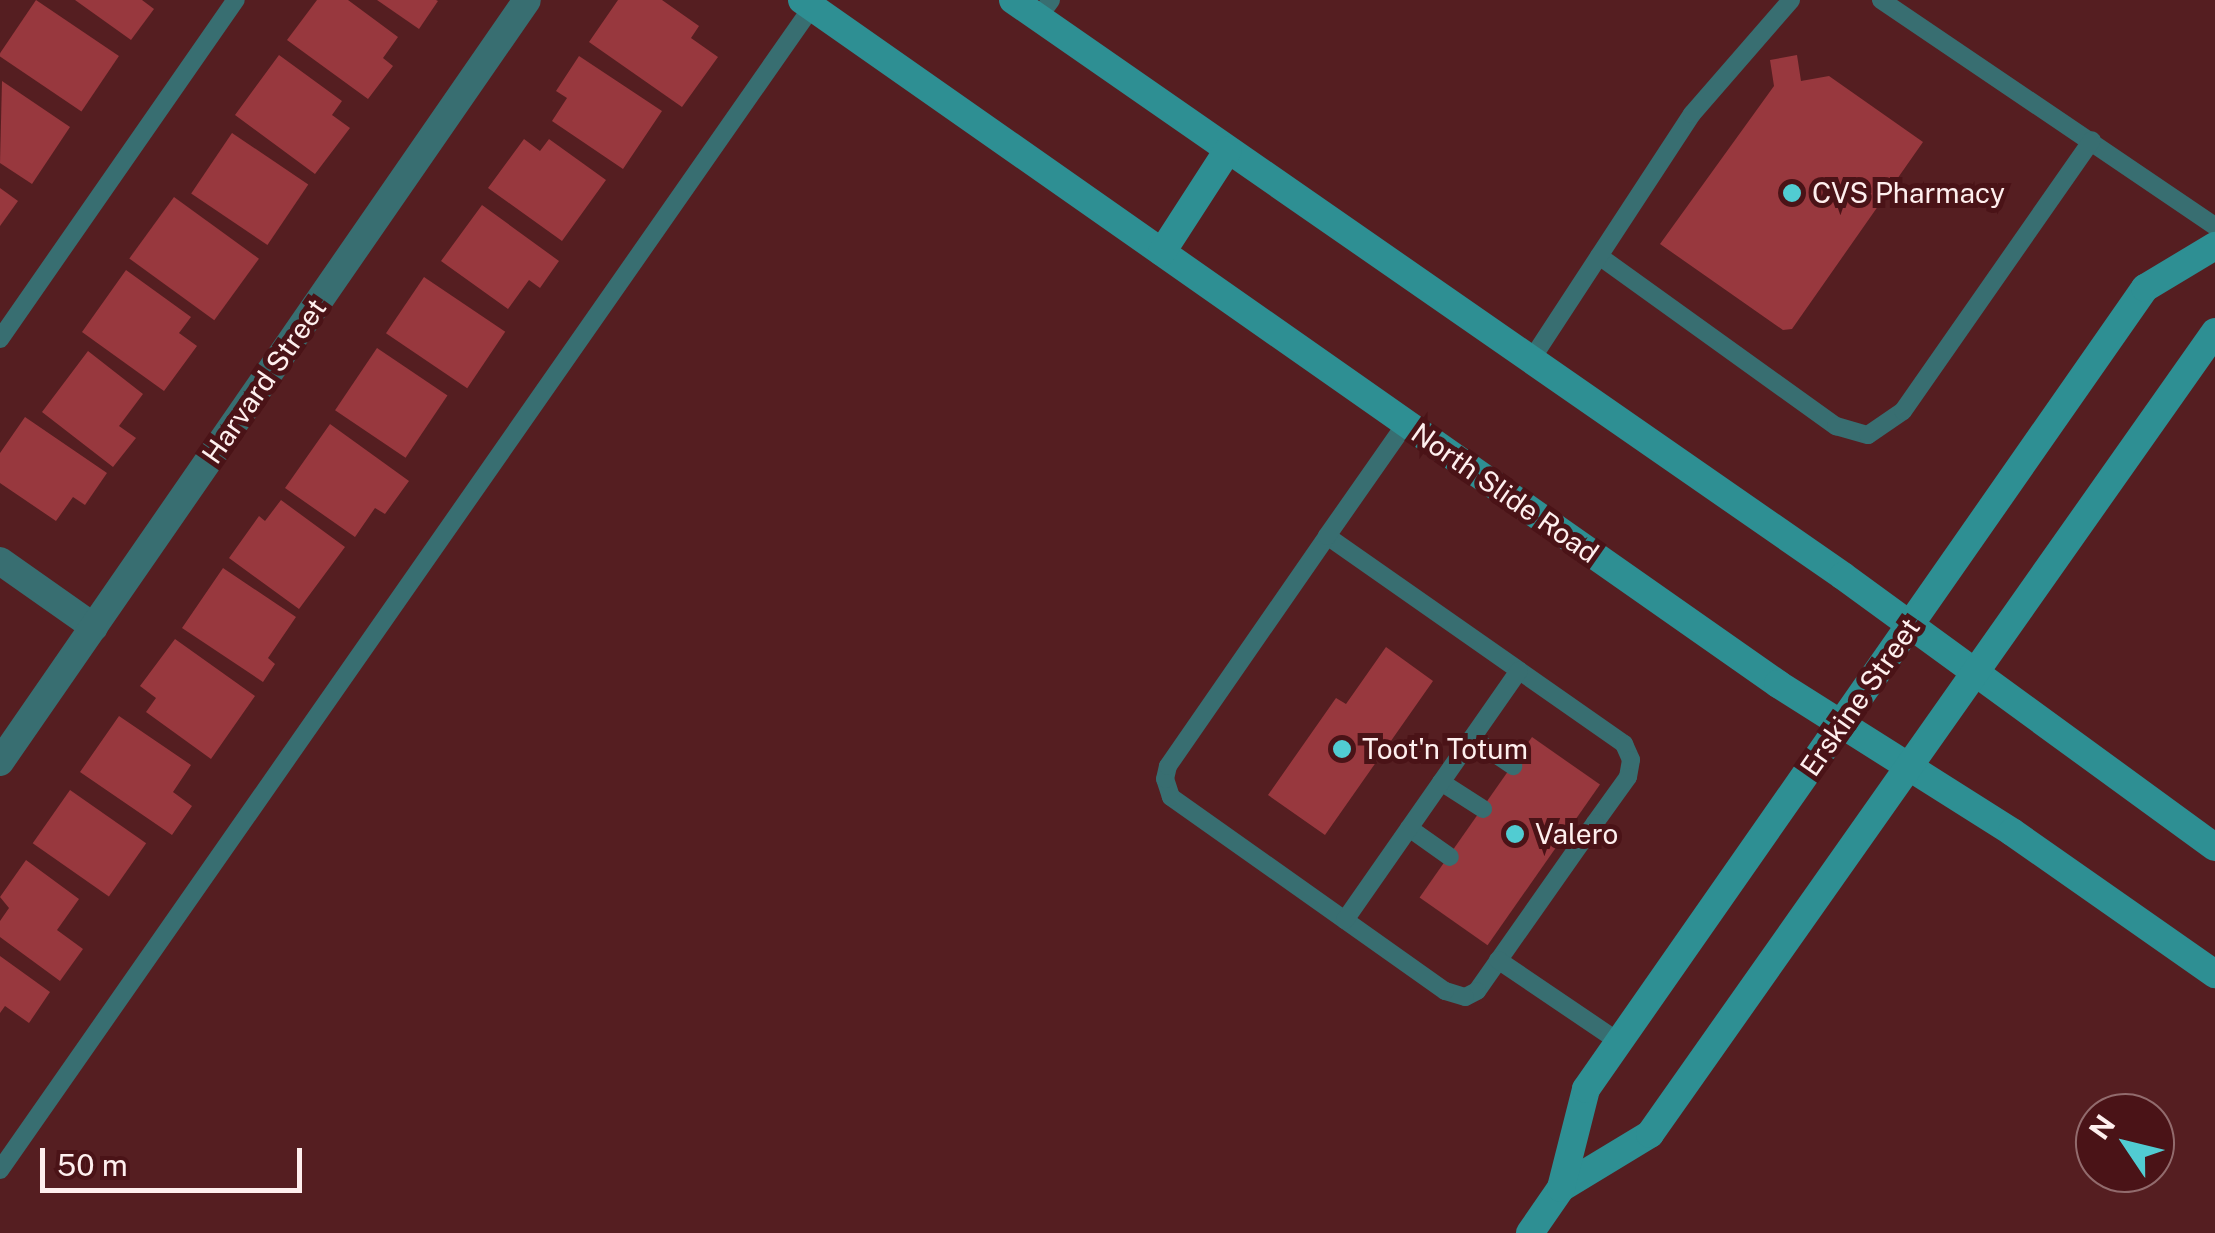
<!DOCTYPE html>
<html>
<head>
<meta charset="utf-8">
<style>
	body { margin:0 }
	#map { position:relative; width:2215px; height:1233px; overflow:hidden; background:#551e21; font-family:"Public Sans",sans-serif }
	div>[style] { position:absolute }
	.building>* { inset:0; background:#98383e; transform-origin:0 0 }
	.service>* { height:18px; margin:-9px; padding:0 9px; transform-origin:9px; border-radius:9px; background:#386e71 }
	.minor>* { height:28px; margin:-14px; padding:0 14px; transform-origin:14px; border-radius:14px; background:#386e71 }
	.secondary>* { height:28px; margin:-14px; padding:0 14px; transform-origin:14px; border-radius:14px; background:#2e8f93 }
	.dots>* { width:28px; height:28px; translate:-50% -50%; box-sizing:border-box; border:5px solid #4a1317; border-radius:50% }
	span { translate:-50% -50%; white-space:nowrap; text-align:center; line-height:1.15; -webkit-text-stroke:10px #4a1317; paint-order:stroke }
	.poi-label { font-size:28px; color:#feefee }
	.left { translate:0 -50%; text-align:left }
	.street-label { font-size:28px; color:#feefee }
	.north { position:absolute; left:2075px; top:1093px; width:100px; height:100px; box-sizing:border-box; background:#4a1317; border:2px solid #926b6d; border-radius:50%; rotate:305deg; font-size:28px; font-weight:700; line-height:40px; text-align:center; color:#feefee }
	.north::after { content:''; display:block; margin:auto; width:35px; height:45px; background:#51ccd2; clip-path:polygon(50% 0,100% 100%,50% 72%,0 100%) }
	.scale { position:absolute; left:40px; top:1148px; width:262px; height:45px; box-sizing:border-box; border:5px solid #feefee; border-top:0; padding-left:12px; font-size:30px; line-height:35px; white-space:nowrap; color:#feefee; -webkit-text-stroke:8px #4a1317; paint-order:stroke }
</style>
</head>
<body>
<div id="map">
	<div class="building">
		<i style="left:36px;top:0;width:100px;height:67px;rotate:34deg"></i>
		<i style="clip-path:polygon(75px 0,142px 0,154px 9px,131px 40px)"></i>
		<i style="clip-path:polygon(317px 0,348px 0,398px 37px,383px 58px,393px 66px,368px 99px,287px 40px)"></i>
		<i style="clip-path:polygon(377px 0,436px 0,438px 1px,419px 29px)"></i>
		<i style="clip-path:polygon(618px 0,662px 0,699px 26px,691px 38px,718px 57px,682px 107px,589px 42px)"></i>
		<i style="clip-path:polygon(279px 55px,342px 101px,332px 115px,350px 128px,315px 174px,235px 115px)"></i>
		<i style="clip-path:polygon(1797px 55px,1801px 81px,1829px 76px,1923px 142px,1792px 329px,1783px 330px,1660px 244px,1774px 86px,1770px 60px)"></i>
		<i style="clip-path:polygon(579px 56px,662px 111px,623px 169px,552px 121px,567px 98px,556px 91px)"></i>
		<i style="clip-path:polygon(2px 81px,70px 127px,32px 184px,0 163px)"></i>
		<i style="left:232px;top:133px;width:92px;height:73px;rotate:34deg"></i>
		<i style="clip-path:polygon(524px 139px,540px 151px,549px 139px,606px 180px,562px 241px,488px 188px)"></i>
		<i style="clip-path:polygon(0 188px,18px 201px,0 226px)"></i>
		<i style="left:174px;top:197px;width:105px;height:76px;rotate:36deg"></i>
		<i style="clip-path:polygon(482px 205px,559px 261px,540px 288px,529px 280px,508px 309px,441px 261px)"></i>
		<i style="clip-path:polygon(126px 270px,191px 317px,179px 333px,197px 346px,164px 391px,82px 332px)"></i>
		<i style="left:424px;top:277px;width:98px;height:68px;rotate:34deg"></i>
		<i style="left:377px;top:348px;width:85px;height:75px;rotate:34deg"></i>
		<i style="clip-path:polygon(88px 351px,143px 394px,119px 426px,136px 438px,113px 467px,42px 412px)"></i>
		<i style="clip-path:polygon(25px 417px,107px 473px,85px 505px,73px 497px,56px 521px,0 483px,0 453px)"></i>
		<i style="clip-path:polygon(330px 424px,409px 481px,385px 514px,375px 508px,355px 537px,285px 488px)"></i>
		<i style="clip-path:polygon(281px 500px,345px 547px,299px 609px,229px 558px,259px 516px,265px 521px)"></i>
		<i style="clip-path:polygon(223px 568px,296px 617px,268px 658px,275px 664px,263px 682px,182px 628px)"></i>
		<i style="clip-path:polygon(175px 639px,255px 696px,211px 759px,146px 712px,156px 698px,140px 686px)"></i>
		<i style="clip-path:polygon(1386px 647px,1433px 681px,1325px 835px,1268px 795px,1336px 698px,1346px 704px)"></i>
		<i style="clip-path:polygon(119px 716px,191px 765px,173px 792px,192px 806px,172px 835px,80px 772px)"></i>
		<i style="left:1532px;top:737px;width:83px;height:196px;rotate:35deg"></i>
		<i style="left:70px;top:790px;width:93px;height:65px;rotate:35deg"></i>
		<i style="clip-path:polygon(26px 860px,79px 899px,57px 930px,83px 949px,60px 981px,0 937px,0 921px,9px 908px,0 897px)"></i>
		<i style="clip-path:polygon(0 956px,50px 992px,29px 1023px,5px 1006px,0 1013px)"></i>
	</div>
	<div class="service">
		<i style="left:1881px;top:0;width:403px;rotate:34.1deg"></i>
		<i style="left:1038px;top:18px;width:22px;rotate:-54deg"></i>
		<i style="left:1599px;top:256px;width:292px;rotate:35.7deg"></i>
		<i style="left:1836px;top:426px;width:33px;rotate:16deg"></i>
		<i style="left:1868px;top:435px;width:42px;rotate:-34.4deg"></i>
		<i style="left:1903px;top:411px;width:330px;rotate:-55.1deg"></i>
		<i style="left:0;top:339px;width:413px;rotate:-55.2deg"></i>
		<i style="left:1531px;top:360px;width:294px;rotate:-56.8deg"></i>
		<i style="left:1692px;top:114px;width:151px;rotate:-49deg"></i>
		<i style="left:1327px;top:536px;width:363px;rotate:35deg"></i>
		<i style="left:1624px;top:744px;width:17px;rotate:66deg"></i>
		<i style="left:1631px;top:760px;width:17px;rotate:100deg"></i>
		<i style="left:1628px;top:777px;width:57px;rotate:125.7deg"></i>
		<i style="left:1595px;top:823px;width:205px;rotate:125.1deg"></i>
		<i style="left:1477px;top:991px;width:13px;rotate:153deg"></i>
		<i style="left:1465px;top:997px;width:21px;rotate:-163deg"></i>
		<i style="left:1445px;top:991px;width:336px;rotate:-144.7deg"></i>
		<i style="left:1171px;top:797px;width:19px;rotate:-108deg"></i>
		<i style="left:1165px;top:779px;width:13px;rotate:-77deg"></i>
		<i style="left:1168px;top:766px;width:280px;rotate:-55.3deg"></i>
		<i style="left:1327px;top:536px;width:138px;rotate:-55deg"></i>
		<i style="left:1472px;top:738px;width:50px;rotate:34.3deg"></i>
		<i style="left:1441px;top:782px;width:50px;rotate:32.7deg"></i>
		<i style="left:1409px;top:828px;width:50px;rotate:35.3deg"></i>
		<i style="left:1345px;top:920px;width:304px;rotate:-55.1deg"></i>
		<i style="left:1498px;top:960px;width:146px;rotate:34.1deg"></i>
		<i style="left:0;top:1170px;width:1418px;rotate:-55.08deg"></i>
	</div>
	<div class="minor">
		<i style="left:0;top:561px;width:115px;rotate:35.1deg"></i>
		<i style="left:0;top:762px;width:926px;rotate:-55.33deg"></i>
	</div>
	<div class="secondary">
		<i style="left:802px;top:0;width:1192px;rotate:35.02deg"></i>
		<i style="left:1778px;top:684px;width:277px;rotate:32.3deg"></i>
		<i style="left:2012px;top:832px;width:248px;rotate:35deg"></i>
		<i style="left:1013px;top:0;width:1010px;rotate:34.76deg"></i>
		<i style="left:1843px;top:576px;width:460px;rotate:36.1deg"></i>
		<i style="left:1162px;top:252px;width:121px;rotate:-57.1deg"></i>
		<i style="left:1561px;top:1188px;width:104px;rotate:-31.2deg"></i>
		<i style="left:1650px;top:1134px;width:981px;rotate:-54.84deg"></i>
		<i style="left:1530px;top:1233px;width:55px;rotate:-55.4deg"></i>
		<i style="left:1561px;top:1188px;width:102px;rotate:-75.8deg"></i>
		<i style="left:1586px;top:1089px;width:977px;rotate:-55.09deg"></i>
		<i style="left:2145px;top:288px;width:82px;rotate:-31deg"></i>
	</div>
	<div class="dots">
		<i style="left:1792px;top:193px;background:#51ccd2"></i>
		<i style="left:1342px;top:749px;background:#51ccd2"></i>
		<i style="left:1515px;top:834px;background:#51ccd2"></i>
	</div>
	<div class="poi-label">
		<span class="left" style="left:1812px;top:193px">CVS Pharmacy</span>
		<span class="left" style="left:1362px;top:749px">Toot'n Totum</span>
		<span class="left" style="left:1535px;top:834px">Valero</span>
	</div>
	<div class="street-label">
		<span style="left:264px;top:381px;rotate:-55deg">Harvard Street</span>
		<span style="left:1505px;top:493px;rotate:35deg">North Slide Road</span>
		<span style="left:1860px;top:697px;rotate:-55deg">Erskine Street</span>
	</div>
	<div class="north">N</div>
	<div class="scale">50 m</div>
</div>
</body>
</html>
